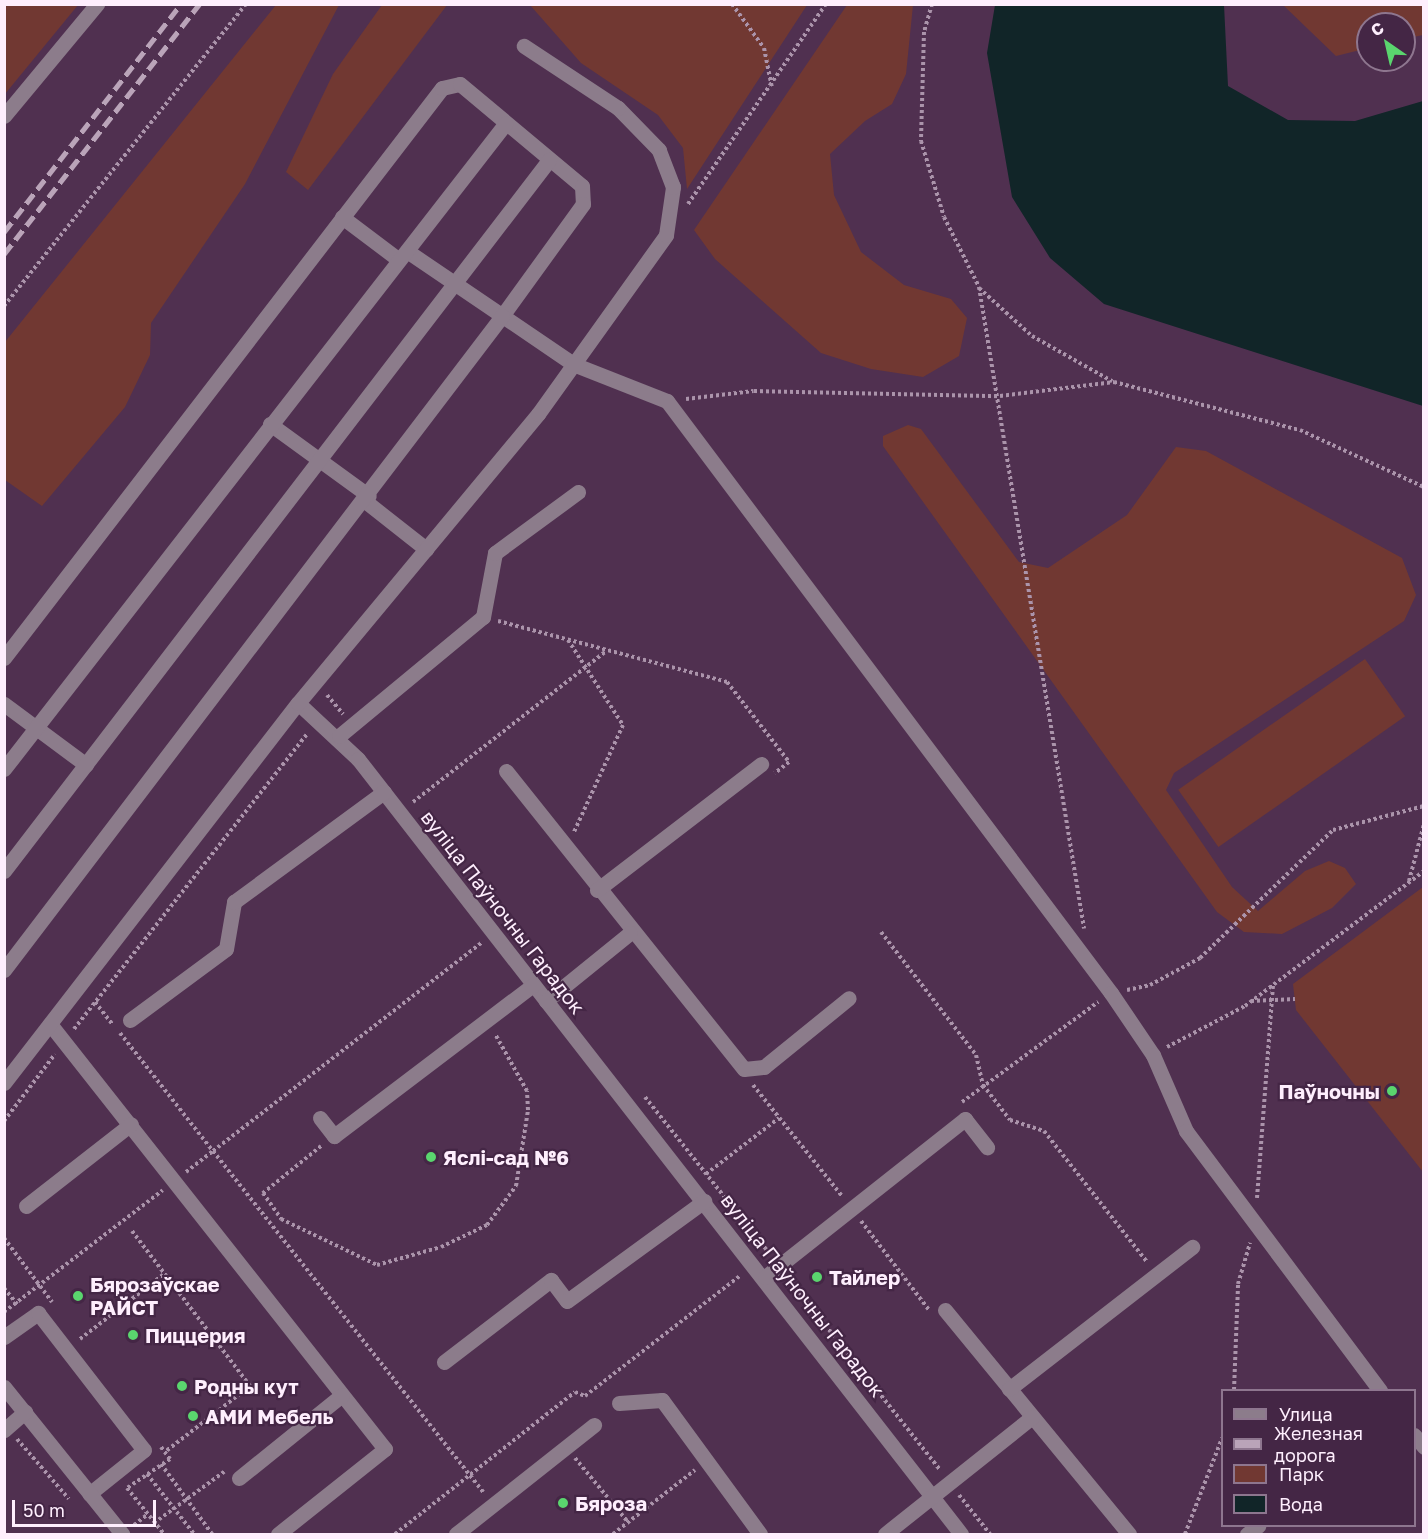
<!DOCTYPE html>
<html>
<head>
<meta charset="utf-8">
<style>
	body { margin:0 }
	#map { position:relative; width:1428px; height:1539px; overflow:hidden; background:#503050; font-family:"Golos Text",sans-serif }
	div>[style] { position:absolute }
	.green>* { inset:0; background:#713832; transform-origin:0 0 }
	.water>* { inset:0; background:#112528 }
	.path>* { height:4px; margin-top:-2px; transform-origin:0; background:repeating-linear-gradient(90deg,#ab94ab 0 3px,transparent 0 6px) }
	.minor>* { height:15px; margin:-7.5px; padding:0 7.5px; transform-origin:7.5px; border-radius:7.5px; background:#8c7c8b }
	.rail>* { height:4.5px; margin-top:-2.25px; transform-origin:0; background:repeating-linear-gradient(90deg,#baa4b9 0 12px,transparent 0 18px) }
	.dots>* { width:16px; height:16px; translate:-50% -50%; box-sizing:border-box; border:3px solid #442645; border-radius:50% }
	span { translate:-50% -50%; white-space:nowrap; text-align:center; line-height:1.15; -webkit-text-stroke:4.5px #442645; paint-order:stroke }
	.street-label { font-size:20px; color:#feeefd }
	.poi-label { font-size:20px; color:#feeefd; font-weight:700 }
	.right { translate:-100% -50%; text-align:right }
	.left { translate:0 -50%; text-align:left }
	.frame { position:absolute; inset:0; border:6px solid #feeefd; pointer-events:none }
	.legend { position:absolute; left:1221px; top:1389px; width:195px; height:138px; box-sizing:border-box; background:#442645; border:2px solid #8e768f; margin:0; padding:8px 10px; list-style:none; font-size:18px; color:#feeefd }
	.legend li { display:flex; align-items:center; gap:12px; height:30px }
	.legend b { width:30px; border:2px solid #8e768f }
	.north { position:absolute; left:1356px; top:12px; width:60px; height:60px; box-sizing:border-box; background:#442645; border:2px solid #8e768f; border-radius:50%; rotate:326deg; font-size:16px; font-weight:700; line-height:24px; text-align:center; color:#feeefd }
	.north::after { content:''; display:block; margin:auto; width:21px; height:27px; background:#5ad56e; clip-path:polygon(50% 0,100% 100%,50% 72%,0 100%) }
	.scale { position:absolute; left:12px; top:1500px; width:144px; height:27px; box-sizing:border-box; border:3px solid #feeefd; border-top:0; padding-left:8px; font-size:18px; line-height:21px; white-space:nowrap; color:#feeefd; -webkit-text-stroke:4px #442645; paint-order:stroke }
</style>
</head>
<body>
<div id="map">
	<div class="green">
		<i style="clip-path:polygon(5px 4px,78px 5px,5px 94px,4px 5px)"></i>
		<i style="clip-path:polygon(276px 5px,339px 5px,245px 184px,151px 323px,150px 355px,125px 407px,42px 506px,5px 480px,5px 342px)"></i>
		<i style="clip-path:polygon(382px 5px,447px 5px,308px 190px,286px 172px,333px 74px)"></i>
		<i style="clip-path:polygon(530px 5px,807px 5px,687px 189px,683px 148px,658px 115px,581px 63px)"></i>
		<i style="clip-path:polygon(847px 5px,913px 5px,906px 74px,892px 104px,865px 121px,830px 154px,834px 195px,861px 252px,904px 285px,951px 299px,967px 318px,959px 356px,923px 377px,871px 369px,821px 353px,715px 259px,694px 230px)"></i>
		<i style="clip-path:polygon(1283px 5px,1423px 5px,1423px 35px,1404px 39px,1404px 24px,1368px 24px,1368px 48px,1336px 56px)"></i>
		<i style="clip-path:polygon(908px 425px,921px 429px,1019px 562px,1048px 568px,1127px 515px,1176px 447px,1206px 451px,1402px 558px,1416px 595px,1404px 621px,1174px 773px,1166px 790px,1232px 887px,1258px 911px,1305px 871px,1329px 861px,1345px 868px,1356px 884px,1332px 908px,1282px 934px,1244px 932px,1217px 912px,883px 446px,883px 436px)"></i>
		<i style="left:1365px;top:659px;width:70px;height:228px;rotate:55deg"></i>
		<i style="clip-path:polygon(1423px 887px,1423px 1172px,1296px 1010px,1293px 984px)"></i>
	</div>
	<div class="water">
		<i style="clip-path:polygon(995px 5px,1224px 5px,1228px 86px,1288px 120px,1355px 121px,1423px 101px,1423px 406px,1104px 304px,1050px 258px,1012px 197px,987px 53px)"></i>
	</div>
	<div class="path">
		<i style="left:732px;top:4px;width:54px;rotate:54deg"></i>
		<i style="left:764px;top:48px;width:41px;rotate:78.7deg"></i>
		<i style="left:932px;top:4px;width:29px;rotate:106deg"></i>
		<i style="left:924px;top:32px;width:109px;rotate:91.6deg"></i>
		<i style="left:921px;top:141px;width:79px;rotate:73.2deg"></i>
		<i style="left:944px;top:217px;width:78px;rotate:63.4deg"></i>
		<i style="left:979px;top:287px;width:650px;rotate:80.7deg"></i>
		<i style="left:688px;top:204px;width:243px;rotate:-55.4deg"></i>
		<i style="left:979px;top:288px;width:72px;rotate:42.2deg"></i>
		<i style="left:1032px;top:336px;width:92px;rotate:29.4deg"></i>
		<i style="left:4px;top:306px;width:387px;rotate:-51.3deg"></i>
		<i style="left:686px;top:399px;width:68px;rotate:-6.7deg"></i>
		<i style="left:754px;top:391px;width:246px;rotate:1.2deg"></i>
		<i style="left:1000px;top:396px;width:115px;rotate:-7deg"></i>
		<i style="left:1114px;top:382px;width:192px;rotate:14.5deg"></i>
		<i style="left:1300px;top:430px;width:136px;rotate:24.7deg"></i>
		<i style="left:498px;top:621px;width:237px;rotate:14.9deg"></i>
		<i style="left:727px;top:682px;width:101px;rotate:52.2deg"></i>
		<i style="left:789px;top:762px;width:18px;rotate:142deg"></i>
		<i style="left:568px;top:640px;width:101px;rotate:57.1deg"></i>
		<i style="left:623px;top:725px;width:118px;rotate:114.6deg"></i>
		<i style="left:327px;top:695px;width:25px;rotate:50deg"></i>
		<i style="left:413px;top:802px;width:245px;rotate:-38deg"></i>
		<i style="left:1409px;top:881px;width:59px;rotate:-75.3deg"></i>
		<i style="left:881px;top:932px;width:155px;rotate:52.3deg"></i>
		<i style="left:976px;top:1055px;width:31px;rotate:77deg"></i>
		<i style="left:983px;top:1085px;width:44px;rotate:52.4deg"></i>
		<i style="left:1010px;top:1120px;width:36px;rotate:18deg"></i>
		<i style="left:1044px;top:1131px;width:167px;rotate:51.8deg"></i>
		<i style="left:1127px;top:990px;width:24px;rotate:-12deg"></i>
		<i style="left:1150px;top:985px;width:57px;rotate:-28.4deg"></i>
		<i style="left:1200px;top:958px;width:185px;rotate:-43.9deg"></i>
		<i style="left:1333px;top:830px;width:94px;rotate:-14.8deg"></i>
		<i style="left:1251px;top:1001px;width:44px;rotate:-2.6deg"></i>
		<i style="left:95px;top:1002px;width:29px;rotate:52deg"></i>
		<i style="left:74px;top:1029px;width:376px;rotate:-51.7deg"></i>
		<i style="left:120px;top:1033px;width:150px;rotate:51.8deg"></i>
		<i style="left:213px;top:1151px;width:341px;rotate:-37.8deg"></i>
		<i style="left:1167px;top:1047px;width:88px;rotate:-27.7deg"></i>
		<i style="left:1245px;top:1006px;width:224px;rotate:-37deg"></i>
		<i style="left:753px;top:1085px;width:142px;rotate:51.3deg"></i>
		<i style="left:645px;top:1097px;width:199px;rotate:51.5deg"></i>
		<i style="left:962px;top:1102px;width:169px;rotate:-36.3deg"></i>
		<i style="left:4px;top:1121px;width:84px;rotate:-52.7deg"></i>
		<i style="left:321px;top:1146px;width:75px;rotate:141deg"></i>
		<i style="left:263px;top:1193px;width:32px;rotate:55deg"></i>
		<i style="left:281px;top:1219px;width:106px;rotate:25.6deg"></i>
		<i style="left:377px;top:1265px;width:66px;rotate:-15.7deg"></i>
		<i style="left:441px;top:1247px;width:51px;rotate:-25.6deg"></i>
		<i style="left:487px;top:1225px;width:49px;rotate:-53.4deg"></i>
		<i style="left:516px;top:1186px;width:77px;rotate:-81deg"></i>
		<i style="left:528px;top:1110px;width:19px;rotate:-93deg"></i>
		<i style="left:527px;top:1091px;width:65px;rotate:-119.3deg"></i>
		<i style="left:186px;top:1172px;width:34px;rotate:-38deg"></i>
		<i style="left:213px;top:1151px;width:435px;rotate:51.6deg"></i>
		<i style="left:706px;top:1174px;width:92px;rotate:-37.5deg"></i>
		<i style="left:1257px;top:1198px;width:215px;rotate:-85.7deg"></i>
		<i style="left:861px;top:1221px;width:112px;rotate:52.6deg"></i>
		<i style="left:132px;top:1231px;width:195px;rotate:52.7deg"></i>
		<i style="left:250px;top:1386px;width:108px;rotate:142.2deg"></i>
		<i style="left:4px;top:1238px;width:80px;rotate:53.1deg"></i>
		<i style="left:788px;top:1278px;width:245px;rotate:51.6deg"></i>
		<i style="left:4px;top:1288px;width:21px;rotate:51deg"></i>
		<i style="left:4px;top:1312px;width:200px;rotate:-37.5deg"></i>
		<i style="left:80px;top:1339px;width:106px;rotate:-37.7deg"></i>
		<i style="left:1234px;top:1390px;width:106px;rotate:-87.8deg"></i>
		<i style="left:1238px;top:1284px;width:43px;rotate:-73.7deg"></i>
		<i style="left:17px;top:1439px;width:79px;rotate:49.1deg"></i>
		<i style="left:161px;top:1447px;width:15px;rotate:53deg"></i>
		<i style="left:170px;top:1459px;width:52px;rotate:146deg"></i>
		<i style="left:127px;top:1488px;width:59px;rotate:51.2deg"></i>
		<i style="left:575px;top:1458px;width:83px;rotate:50.4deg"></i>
		<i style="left:161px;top:1464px;width:87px;rotate:53.9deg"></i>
		<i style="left:147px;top:1474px;width:76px;rotate:51.9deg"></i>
		<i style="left:959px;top:1495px;width:50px;rotate:51.5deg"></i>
		<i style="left:154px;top:1523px;width:87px;rotate:-36.1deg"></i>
		<i style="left:134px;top:1525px;width:16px;rotate:-38deg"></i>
		<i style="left:395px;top:1534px;width:229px;rotate:-38.3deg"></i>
		<i style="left:575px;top:1392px;width:11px;rotate:22deg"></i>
		<i style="left:585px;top:1396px;width:197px;rotate:-37.8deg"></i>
		<i style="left:613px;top:1534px;width:104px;rotate:-38deg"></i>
		<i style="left:1185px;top:1534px;width:103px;rotate:-68.9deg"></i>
	</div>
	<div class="minor">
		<i style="left:4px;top:116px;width:146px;rotate:-50.3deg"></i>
		<i style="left:342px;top:217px;width:71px;rotate:37deg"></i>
		<i style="left:407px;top:251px;width:201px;rotate:34.2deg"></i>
		<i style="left:573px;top:364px;width:101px;rotate:21.5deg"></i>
		<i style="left:667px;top:401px;width:740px;rotate:53.13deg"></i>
		<i style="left:1111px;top:993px;width:75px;rotate:55.9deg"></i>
		<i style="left:1153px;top:1055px;width:83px;rotate:66.5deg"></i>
		<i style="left:1186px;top:1131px;width:324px;rotate:53.2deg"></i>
		<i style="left:270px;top:424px;width:122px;rotate:36deg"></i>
		<i style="left:365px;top:501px;width:78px;rotate:38.2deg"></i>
		<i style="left:4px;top:658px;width:719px;rotate:-52.46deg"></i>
		<i style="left:442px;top:88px;width:18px;rotate:-13deg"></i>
		<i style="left:460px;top:84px;width:159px;rotate:39.9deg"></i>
		<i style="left:582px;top:186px;width:18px;rotate:87deg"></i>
		<i style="left:583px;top:204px;width:138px;rotate:125.9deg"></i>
		<i style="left:502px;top:316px;width:822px;rotate:127.29deg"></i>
		<i style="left:298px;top:703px;width:82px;rotate:43deg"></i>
		<i style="left:358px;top:759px;width:982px;rotate:52.11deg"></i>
		<i style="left:4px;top:704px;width:102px;rotate:36.6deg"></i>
		<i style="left:339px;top:736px;width:187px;rotate:-39.6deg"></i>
		<i style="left:483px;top:617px;width:65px;rotate:-79.4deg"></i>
		<i style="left:495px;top:553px;width:103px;rotate:-36.3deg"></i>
		<i style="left:4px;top:769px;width:817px;rotate:-52.16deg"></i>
		<i style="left:506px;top:771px;width:381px;rotate:51.4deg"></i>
		<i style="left:744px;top:1069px;width:20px;rotate:-6deg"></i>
		<i style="left:764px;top:1067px;width:109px;rotate:-39.1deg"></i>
		<i style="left:4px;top:871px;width:896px;rotate:-52.53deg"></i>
		<i style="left:597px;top:890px;width:207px;rotate:-37.5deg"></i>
		<i style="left:546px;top:1001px;width:108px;rotate:-39deg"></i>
		<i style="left:130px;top:1020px;width:119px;rotate:-36.5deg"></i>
		<i style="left:226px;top:949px;width:48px;rotate:-80.3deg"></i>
		<i style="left:234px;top:902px;width:186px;rotate:-36.3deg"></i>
		<i style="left:50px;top:1024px;width:541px;rotate:51.75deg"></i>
		<i style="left:385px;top:1449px;width:137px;rotate:141.5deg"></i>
		<i style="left:4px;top:1083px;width:480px;rotate:-52.3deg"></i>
		<i style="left:298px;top:703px;width:376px;rotate:-50.3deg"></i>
		<i style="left:538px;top:414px;width:220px;rotate:-54.4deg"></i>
		<i style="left:666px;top:235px;width:49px;rotate:-81.7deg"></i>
		<i style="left:673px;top:187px;width:40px;rotate:-111deg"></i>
		<i style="left:659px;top:150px;width:59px;rotate:-134.3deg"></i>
		<i style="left:618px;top:108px;width:113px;rotate:-146.6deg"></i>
		<i style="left:320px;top:1118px;width:23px;rotate:52deg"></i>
		<i style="left:334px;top:1136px;width:250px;rotate:-37.2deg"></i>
		<i style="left:26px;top:1206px;width:133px;rotate:-38deg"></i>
		<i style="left:765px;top:1277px;width:255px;rotate:-38.3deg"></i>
		<i style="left:965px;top:1119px;width:36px;rotate:52deg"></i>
		<i style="left:945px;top:1310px;width:290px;rotate:50.6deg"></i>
		<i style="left:4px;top:1337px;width:42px;rotate:-35.2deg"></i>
		<i style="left:38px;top:1313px;width:173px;rotate:52.3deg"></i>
		<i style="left:144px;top:1450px;width:70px;rotate:141.3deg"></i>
		<i style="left:444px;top:1362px;width:135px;rotate:-37.5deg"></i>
		<i style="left:551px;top:1280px;width:26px;rotate:53deg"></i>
		<i style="left:567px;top:1301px;width:170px;rotate:-36.1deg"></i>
		<i style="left:4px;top:1387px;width:189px;rotate:51.2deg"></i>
		<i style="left:1009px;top:1389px;width:232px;rotate:-37.8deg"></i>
		<i style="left:619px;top:1403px;width:43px;rotate:-4deg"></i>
		<i style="left:662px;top:1400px;width:166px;rotate:53.8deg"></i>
		<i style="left:4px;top:1430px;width:28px;rotate:-41deg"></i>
		<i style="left:1414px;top:1435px;width:16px;rotate:50deg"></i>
		<i style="left:239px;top:1478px;width:132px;rotate:-38.9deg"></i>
		<i style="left:456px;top:1534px;width:176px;rotate:-38.3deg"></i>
		<i style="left:885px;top:1534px;width:188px;rotate:-38.5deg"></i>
		<i style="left:1247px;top:1534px;width:14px;rotate:-36deg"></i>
	</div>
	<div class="rail">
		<i style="left:4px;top:232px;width:289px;rotate:-52.2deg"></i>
		<i style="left:4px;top:254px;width:317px;rotate:-52deg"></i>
	</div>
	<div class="dots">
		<i style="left:1392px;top:1091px;background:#5ad56e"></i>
		<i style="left:431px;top:1157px;background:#5ad56e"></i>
		<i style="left:817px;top:1277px;background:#5ad56e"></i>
		<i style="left:78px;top:1296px;background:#5ad56e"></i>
		<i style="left:133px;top:1335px;background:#5ad56e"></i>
		<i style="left:182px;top:1386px;background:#5ad56e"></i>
		<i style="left:193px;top:1416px;background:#5ad56e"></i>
		<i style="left:563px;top:1503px;background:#5ad56e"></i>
	</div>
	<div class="street-label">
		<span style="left:503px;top:912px;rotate:52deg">вуліца Паўночны Гарадок</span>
		<span style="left:803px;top:1295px;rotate:52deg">вуліца Паўночны Гарадок</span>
	</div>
	<div class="poi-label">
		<span class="right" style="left:1380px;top:1091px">Паўночны</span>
		<span class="left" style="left:443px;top:1157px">Яслі-сад №6</span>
		<span class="left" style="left:829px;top:1277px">Тайлер</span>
		<span class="left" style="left:90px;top:1296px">Бярозаўскае<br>РАЙСТ</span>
		<span class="left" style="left:145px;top:1335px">Пиццерия</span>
		<span class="left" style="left:194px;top:1386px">Родны кут</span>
		<span class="left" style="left:205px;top:1416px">АМИ Мебель</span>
		<span class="left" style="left:575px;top:1503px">Бяроза</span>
	</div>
	<div class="frame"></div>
	<ul class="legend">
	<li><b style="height:8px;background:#8c7c8b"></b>Улица</li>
	<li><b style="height:8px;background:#baa4b9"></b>Железная дорога</li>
	<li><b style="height:16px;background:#713832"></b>Парк</li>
	<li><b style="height:16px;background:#112528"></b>Вода</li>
	</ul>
	<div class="north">С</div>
	<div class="scale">50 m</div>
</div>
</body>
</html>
